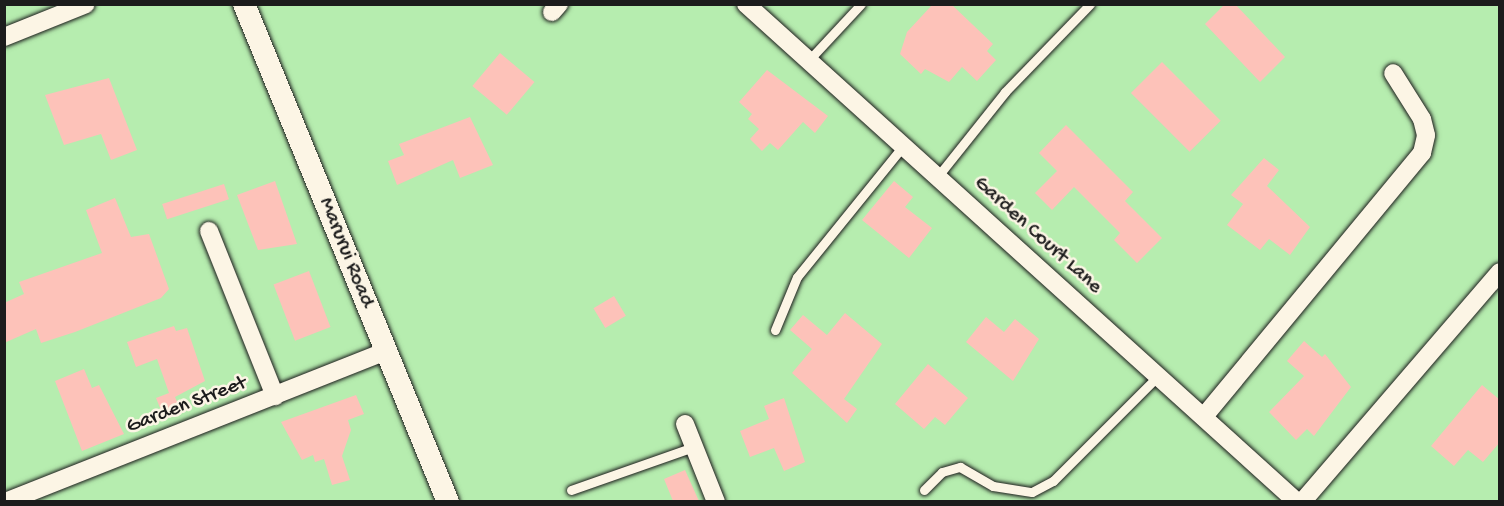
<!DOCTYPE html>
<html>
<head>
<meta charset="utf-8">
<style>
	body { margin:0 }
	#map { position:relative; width:1504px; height:506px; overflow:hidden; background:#fcebdc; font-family:"Gochi Hand",sans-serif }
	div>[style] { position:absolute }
	.green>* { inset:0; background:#b6edaf; transform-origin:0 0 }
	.building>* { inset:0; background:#fdc2b9; transform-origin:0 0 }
	.roads { filter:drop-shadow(0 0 2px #1c1c1c) drop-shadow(0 0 2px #1c1c1c) }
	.service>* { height:9px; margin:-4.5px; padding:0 4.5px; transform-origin:4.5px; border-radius:4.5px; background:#fcf5e5 }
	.minor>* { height:18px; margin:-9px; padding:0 9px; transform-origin:9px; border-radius:9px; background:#fcf5e5 }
	.tertiary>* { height:22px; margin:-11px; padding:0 11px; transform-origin:11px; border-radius:11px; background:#fcf5e5 }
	span { translate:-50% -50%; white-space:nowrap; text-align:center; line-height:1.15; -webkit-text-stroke:5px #fcf5e5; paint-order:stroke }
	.street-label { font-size:21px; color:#1c1c1c }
	.frame { position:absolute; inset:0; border:6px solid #1c1c1c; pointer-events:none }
</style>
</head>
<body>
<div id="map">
	<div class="green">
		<i style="left:5px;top:5px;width:1494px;height:496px"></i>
	</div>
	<div class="building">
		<i style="clip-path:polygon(933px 4px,951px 4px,993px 44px,987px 51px,996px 60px,977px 81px,962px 67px,949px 82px,925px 69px,921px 74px,900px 54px,907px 32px)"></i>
		<i style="clip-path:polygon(1225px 4px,1235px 4px,1285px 57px,1260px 82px,1205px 24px)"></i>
		<i style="left:500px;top:53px;width:45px;height:43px;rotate:40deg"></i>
		<i style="left:1162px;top:62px;width:83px;height:44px;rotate:45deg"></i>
		<i style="clip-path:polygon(767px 70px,828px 116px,815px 133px,803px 122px,778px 150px,770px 143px,762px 151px,750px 139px,759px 129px,748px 119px,752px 114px,739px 102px)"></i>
		<i style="clip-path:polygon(109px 78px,137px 150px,111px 160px,101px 134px,64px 145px,45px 95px)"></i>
		<i style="clip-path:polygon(470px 117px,493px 165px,460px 178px,453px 160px,397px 185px,388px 161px,404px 155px,399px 144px)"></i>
		<i style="clip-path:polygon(1066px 125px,1133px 192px,1125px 201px,1162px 238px,1137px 263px,1114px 240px,1120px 233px,1074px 187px,1052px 210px,1035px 193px,1057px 171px,1039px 153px)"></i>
		<i style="clip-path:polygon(1264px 158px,1279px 170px,1267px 186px,1310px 227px,1290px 255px,1269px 239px,1260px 250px,1227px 225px,1243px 204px,1231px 195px)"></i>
		<i style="clip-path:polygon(275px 181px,297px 244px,258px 250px,237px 195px)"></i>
		<i style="clip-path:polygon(894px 181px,913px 197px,905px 207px,932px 228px,909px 258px,862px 220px)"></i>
		<i style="left:224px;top:184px;width:16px;height:65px;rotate:72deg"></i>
		<i style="clip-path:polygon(115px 198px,131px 237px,149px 234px,169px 289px,161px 298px,75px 332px,41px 343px,36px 329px,4px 343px,4px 303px,24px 294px,19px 282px,102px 253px,86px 210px)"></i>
		<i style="left:309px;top:271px;width:60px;height:38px;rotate:69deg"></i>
		<i style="left:614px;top:296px;width:23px;height:24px;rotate:59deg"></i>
		<i style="clip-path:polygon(845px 313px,882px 344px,844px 399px,857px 409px,847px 423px,792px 373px,812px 349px,790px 330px,803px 315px,827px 335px)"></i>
		<i style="clip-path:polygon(986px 317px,1004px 332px,1015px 319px,1039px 339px,1013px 381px,966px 342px)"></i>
		<i style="clip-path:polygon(174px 326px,176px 331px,187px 328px,205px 381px,175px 397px,180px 408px,163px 415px,156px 398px,169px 393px,157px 359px,136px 367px,127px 342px)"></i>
		<i style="clip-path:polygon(1304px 341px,1322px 357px,1325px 354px,1351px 387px,1314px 436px,1307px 429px,1296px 440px,1269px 412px,1304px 376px,1287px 361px)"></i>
		<i style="clip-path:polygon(928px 364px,968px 398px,945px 425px,935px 417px,924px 429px,895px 404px)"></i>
		<i style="clip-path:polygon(84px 369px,92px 388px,99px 385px,124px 434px,82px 451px,55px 381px)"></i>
		<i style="clip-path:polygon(1482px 385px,1500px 400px,1500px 442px,1483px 462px,1468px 450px,1454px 466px,1431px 446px)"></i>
		<i style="clip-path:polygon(356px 395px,364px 414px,348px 420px,351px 430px,342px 456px,350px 480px,332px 485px,324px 459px,315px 462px,313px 455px,302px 460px,281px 422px)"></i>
		<i style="clip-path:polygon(784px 398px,805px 462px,784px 471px,774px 448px,750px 457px,740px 431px,769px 419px,764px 406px)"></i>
		<i style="clip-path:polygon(685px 470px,699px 501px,673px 501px,664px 479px)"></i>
	</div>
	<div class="roads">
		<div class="service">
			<i style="left:809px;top:60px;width:76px;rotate:-47.1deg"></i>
			<i style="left:938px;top:176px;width:107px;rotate:-51.4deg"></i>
			<i style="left:1005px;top:92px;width:122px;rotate:-46deg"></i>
			<i style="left:775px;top:330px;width:57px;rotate:-67.5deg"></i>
			<i style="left:797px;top:277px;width:170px;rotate:-51deg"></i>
			<i style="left:571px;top:490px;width:129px;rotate:-19.4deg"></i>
			<i style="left:924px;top:490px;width:25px;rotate:-45deg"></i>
			<i style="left:942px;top:472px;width:19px;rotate:-16deg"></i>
			<i style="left:960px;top:467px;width:38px;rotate:30deg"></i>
			<i style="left:993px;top:486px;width:39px;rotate:9deg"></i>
			<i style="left:1032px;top:492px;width:24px;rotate:-28deg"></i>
			<i style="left:1053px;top:481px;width:150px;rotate:-45deg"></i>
		</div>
		<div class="minor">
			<i style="left:746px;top:4px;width:743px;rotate:42.11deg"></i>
			<i style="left:552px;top:12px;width:11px;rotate:-49deg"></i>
			<i style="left:4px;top:37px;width:88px;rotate:-21.9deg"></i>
			<i style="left:209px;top:231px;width:178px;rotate:68.2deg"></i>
			<i style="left:1206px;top:414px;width:339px;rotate:-50.4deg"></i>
			<i style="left:1422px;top:153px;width:18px;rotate:-77deg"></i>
			<i style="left:1426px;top:135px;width:16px;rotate:-104deg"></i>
			<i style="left:1422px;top:119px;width:54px;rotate:-122.2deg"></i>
			<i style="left:685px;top:424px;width:84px;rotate:68.3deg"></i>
			<i style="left:5px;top:502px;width:410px;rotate:-21.6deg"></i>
			<i style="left:1302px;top:502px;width:303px;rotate:-49.3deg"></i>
		</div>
		<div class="tertiary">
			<i style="left:244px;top:4px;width:538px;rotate:67.72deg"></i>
		</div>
	</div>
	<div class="street-label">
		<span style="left:1037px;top:236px;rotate:42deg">Garden Court Lane</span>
		<span style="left:345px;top:253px;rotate:68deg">Marurui Road</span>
		<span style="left:187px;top:406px;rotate:-21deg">Garden Street</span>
	</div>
	<div class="frame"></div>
</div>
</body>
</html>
